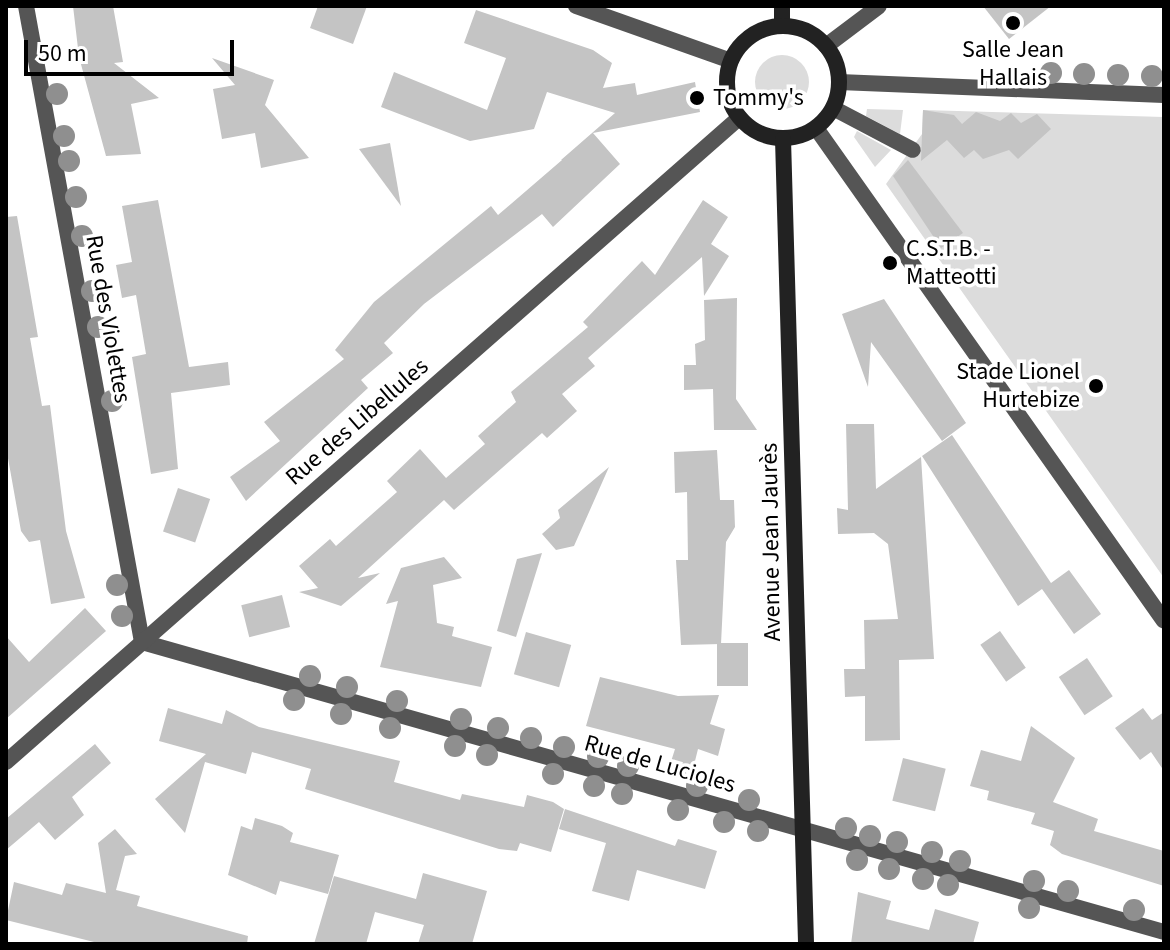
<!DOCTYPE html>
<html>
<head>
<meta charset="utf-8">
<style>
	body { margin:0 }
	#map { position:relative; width:1170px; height:950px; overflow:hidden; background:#fff; font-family:"Source Sans 3",sans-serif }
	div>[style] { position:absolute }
	.green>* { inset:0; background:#dcdcdc }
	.round { border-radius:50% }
	.building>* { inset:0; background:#c4c4c4; transform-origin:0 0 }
	.lane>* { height:16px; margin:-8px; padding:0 8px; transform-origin:8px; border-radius:8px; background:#555 }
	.street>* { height:16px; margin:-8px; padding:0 8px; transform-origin:8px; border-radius:8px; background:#555 }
	.secondary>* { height:16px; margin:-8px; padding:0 8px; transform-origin:8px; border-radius:8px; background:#222 }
	.secondary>.ring { margin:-8px; padding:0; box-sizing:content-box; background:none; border:16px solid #222; border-radius:50% }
	.trees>* { width:22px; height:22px; margin:-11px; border-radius:50%; background:#8f8f8f }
	.dots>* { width:22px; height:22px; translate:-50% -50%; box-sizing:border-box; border:4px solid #fff; border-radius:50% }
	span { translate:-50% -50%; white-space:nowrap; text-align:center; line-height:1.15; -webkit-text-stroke:7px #fff; paint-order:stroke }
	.poi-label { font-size:24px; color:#000 }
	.left { translate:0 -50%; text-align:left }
	.right { translate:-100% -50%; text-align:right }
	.street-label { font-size:24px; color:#000 }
	.frame { position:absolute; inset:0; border:8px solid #000; pointer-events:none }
	.scale { position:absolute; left:24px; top:40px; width:210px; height:36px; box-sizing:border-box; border:4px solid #000; border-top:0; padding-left:10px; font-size:24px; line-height:28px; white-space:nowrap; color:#000; -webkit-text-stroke:6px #fff; paint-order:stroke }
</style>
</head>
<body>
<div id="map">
	<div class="green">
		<i class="round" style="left:755px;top:55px;width:54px;height:54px"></i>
		<i style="clip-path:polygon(867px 109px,903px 110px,900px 134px,866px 116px)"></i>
		<i style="clip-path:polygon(923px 110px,1164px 117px,1164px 578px,886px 184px,922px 134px)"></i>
		<i style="clip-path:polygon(857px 131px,891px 150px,875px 167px,854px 137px)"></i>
	</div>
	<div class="building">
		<i style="clip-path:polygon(73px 6px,113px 6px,123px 62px,114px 63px,159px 98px,131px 104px,141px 154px,106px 156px,79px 57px)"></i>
		<i style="clip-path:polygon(318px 6px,367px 6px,353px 44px,310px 28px)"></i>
		<i style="clip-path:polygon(983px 6px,1051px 6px,1009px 39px)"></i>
		<i style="clip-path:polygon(476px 10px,593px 50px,612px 63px,603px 88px,635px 83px,637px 95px,695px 82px,700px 112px,593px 133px,620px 164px,553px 227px,542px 214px,424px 304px,384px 343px,393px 353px,361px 380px,368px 388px,246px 501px,230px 477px,280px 441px,264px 422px,344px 359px,335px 350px,374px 302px,491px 206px,498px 215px,562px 160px,561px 160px,615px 113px,547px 92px,534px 129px,470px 141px,381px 107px,394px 72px,487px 110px,506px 58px,464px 43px)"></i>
		<i style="clip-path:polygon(212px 58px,274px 80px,265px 105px,309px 158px,261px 168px,255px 133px,222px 139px,213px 89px,235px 85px)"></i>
		<i style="clip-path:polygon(923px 110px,954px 115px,962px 124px,976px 112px,1000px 121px,1011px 113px,1021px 123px,1037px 114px,1051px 129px,1018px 159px,1009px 150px,983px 159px,974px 150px,964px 158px,947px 140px,921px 161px)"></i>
		<i style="clip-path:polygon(390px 143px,401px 206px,359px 149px)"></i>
		<i style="clip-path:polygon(908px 160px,963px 233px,941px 248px,893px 176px)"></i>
		<i style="clip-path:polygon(158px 200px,189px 367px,228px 362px,230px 385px,171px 393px,178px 469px,151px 474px,132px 357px,146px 354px,136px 295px,122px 298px,116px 265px,132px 262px,122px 206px)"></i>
		<i style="clip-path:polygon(703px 200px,728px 217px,711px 244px,729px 256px,704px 296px,702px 257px,588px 358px,595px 366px,562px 394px,577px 411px,547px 438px,542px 433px,454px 510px,444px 500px,358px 578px,380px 573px,341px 606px,299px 592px,318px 588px,299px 566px,330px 539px,336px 546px,397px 492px,387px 481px,420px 449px,446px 478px,485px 444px,478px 436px,516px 402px,511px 392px,588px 327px,583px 322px,642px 261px,655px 275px)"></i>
		<i style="clip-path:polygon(17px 216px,38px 337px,30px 338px,42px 406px,50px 405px,66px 531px,85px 598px,51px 604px,40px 540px,29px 542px,21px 531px,6px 447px,6px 217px)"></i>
		<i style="clip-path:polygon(737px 298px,736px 399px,757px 430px,714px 430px,713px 389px,684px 390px,684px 365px,696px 365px,695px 344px,705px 340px,704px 300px)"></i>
		<i style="clip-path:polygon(884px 299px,966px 423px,942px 441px,871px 342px,868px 387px,842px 314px)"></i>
		<i style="clip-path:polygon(846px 424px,874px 424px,876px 489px,921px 457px,934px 659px,899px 660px,900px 740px,865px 741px,865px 696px,845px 697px,844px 669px,865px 669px,864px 620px,898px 619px,888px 544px,874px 533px,838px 534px,837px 508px,848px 510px)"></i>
		<i style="clip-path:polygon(952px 435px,1051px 583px,1069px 570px,1101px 614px,1074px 634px,1042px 589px,1018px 606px,922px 456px)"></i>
		<i style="clip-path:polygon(717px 450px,720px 500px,734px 500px,735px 527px,726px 542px,721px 644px,681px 645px,676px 560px,688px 560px,687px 492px,675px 493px,674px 452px)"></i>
		<i style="clip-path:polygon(609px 467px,574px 546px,556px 550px,542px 534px,560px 518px,558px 510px)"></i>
		<i style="left:178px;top:488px;width:34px;height:46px;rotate:19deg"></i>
		<i style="clip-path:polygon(542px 553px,516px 637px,497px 631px,517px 559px)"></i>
		<i style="clip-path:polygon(444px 557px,462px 578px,433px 585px,437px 623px,454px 627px,452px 636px,492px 647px,481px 687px,380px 667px,398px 601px,386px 604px,401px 568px)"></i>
		<i style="left:282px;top:595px;width:33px;height:42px;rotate:76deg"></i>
		<i style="clip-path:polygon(85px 608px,106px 631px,6px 719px,6px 636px,29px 662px)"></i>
		<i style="left:1000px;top:631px;width:45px;height:24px;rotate:55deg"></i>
		<i style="left:526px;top:632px;width:47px;height:44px;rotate:16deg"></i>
		<i style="left:748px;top:643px;width:43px;height:31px;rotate:90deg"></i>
		<i style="left:1087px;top:658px;width:46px;height:34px;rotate:56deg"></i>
		<i style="clip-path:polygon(600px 677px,678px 696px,719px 695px,710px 724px,725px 729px,718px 756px,698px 749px,691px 777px,668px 771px,675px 749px,586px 726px)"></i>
		<i style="clip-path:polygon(168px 708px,222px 724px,226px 710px,259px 727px,400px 761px,394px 782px,460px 800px,462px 794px,524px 807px,527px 795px,553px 802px,564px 809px,551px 852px,520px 843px,517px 851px,499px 849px,305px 789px,311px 769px,252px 752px,246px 774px,205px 762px,185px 833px,155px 799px,206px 754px,159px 741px)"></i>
		<i style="clip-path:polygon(1143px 708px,1152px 720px,1164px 712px,1164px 771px,1151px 752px,1140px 760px,1115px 728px)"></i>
		<i style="clip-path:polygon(1031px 726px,1075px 758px,1053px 802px,1098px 819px,1094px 831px,1164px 851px,1164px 886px,1062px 854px,1050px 845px,1054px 831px,1031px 824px,1035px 813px,987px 800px,989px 791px,970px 786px,981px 750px,1021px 761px)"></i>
		<i style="clip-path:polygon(95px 744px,111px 763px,72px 797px,84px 815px,55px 840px,39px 822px,6px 850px,6px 819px)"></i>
		<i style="left:903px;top:758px;width:44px;height:44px;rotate:14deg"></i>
		<i style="clip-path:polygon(565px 809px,675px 846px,678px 839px,717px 851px,705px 889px,637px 870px,629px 901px,592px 891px,606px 843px,559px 829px)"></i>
		<i style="clip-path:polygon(255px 818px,282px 826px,293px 833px,290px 842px,339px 855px,328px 894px,280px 881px,276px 895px,228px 875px,241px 826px,252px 830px)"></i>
		<i style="clip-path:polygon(115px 829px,137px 854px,125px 856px,116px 890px,140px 896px,137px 906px,248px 936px,247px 944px,102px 944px,6px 920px,14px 882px,62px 895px,66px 883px,106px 893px,98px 843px)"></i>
		<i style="clip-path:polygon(423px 873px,487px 891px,472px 944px,418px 944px,424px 925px,375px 912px,366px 944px,314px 944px,334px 876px,416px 899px)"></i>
		<i style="clip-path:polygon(858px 892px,891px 901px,886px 919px,929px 930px,935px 909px,979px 922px,973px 944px,851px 944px)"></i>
	</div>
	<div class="lane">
		<i style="left:839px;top:82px;width:325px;rotate:2.3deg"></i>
		<i style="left:833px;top:108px;width:90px;rotate:27.7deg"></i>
	</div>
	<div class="street">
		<i style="left:26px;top:6px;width:646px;rotate:79.66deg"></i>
		<i style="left:142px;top:642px;width:1062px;rotate:15.84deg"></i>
		<i style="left:576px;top:6px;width:164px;rotate:19.5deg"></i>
		<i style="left:826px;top:46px;width:66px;rotate:-37deg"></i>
		<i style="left:816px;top:128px;width:603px;rotate:54.78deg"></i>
		<i style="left:6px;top:762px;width:976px;rotate:-41.3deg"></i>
	</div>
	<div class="secondary">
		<i style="left:782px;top:26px;width:20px;rotate:-90deg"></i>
		<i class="ring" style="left:727px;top:26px;width:96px;height:96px"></i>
		<i style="left:783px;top:139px;width:805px;rotate:88.36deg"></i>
	</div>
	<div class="trees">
		<i style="left:1051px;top:73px"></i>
		<i style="left:1084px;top:74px"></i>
		<i style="left:1118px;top:75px"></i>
		<i style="left:1152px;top:76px"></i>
		<i style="left:57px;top:94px"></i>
		<i style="left:64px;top:136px"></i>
		<i style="left:69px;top:161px"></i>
		<i style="left:76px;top:197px"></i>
		<i style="left:82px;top:236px"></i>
		<i style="left:92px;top:291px"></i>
		<i style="left:98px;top:327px"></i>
		<i style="left:112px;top:401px"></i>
		<i style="left:117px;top:585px"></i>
		<i style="left:122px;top:616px"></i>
		<i style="left:310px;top:676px"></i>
		<i style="left:347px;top:687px"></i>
		<i style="left:294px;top:700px"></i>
		<i style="left:397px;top:701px"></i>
		<i style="left:341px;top:714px"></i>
		<i style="left:461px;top:719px"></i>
		<i style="left:390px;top:728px"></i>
		<i style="left:498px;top:728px"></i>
		<i style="left:531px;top:738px"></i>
		<i style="left:455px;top:746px"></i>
		<i style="left:564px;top:747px"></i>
		<i style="left:487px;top:755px"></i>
		<i style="left:598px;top:757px"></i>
		<i style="left:628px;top:766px"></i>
		<i style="left:553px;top:774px"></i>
		<i style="left:594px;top:786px"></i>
		<i style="left:697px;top:786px"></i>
		<i style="left:622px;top:794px"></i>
		<i style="left:749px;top:800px"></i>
		<i style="left:678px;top:810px"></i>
		<i style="left:724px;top:822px"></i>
		<i style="left:846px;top:828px"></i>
		<i style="left:758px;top:831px"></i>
		<i style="left:870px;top:836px"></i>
		<i style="left:897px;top:842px"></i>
		<i style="left:932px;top:852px"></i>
		<i style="left:857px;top:860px"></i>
		<i style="left:960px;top:861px"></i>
		<i style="left:889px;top:869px"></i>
		<i style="left:923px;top:879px"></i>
		<i style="left:1034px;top:881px"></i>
		<i style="left:948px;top:885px"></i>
		<i style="left:1068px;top:891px"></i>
		<i style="left:1029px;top:908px"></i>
		<i style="left:1134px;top:910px"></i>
	</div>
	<div class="dots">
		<i style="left:1013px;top:23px;background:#000"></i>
		<i style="left:697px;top:98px;background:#000"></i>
		<i style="left:890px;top:263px;background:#000"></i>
		<i style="left:1096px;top:386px;background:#000"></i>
	</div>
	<div class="poi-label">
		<span style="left:1013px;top:64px">Salle Jean<br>Hallais</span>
		<span class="left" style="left:713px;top:98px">Tommy's</span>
		<span class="left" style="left:906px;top:263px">C.S.T.B. -<br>Matteotti</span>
		<span class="right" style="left:1080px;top:386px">Stade Lionel<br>Hurtebize</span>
	</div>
	<div class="street-label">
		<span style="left:108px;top:319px;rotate:80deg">Rue des Violettes</span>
		<span style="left:357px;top:422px;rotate:-41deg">Rue des Libellules</span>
		<span style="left:771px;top:542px;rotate:-91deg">Avenue Jean Jaurès</span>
		<span style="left:660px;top:764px;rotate:16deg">Rue de Lucioles</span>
	</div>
	<div class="frame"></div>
	<div class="scale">50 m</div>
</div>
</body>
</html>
